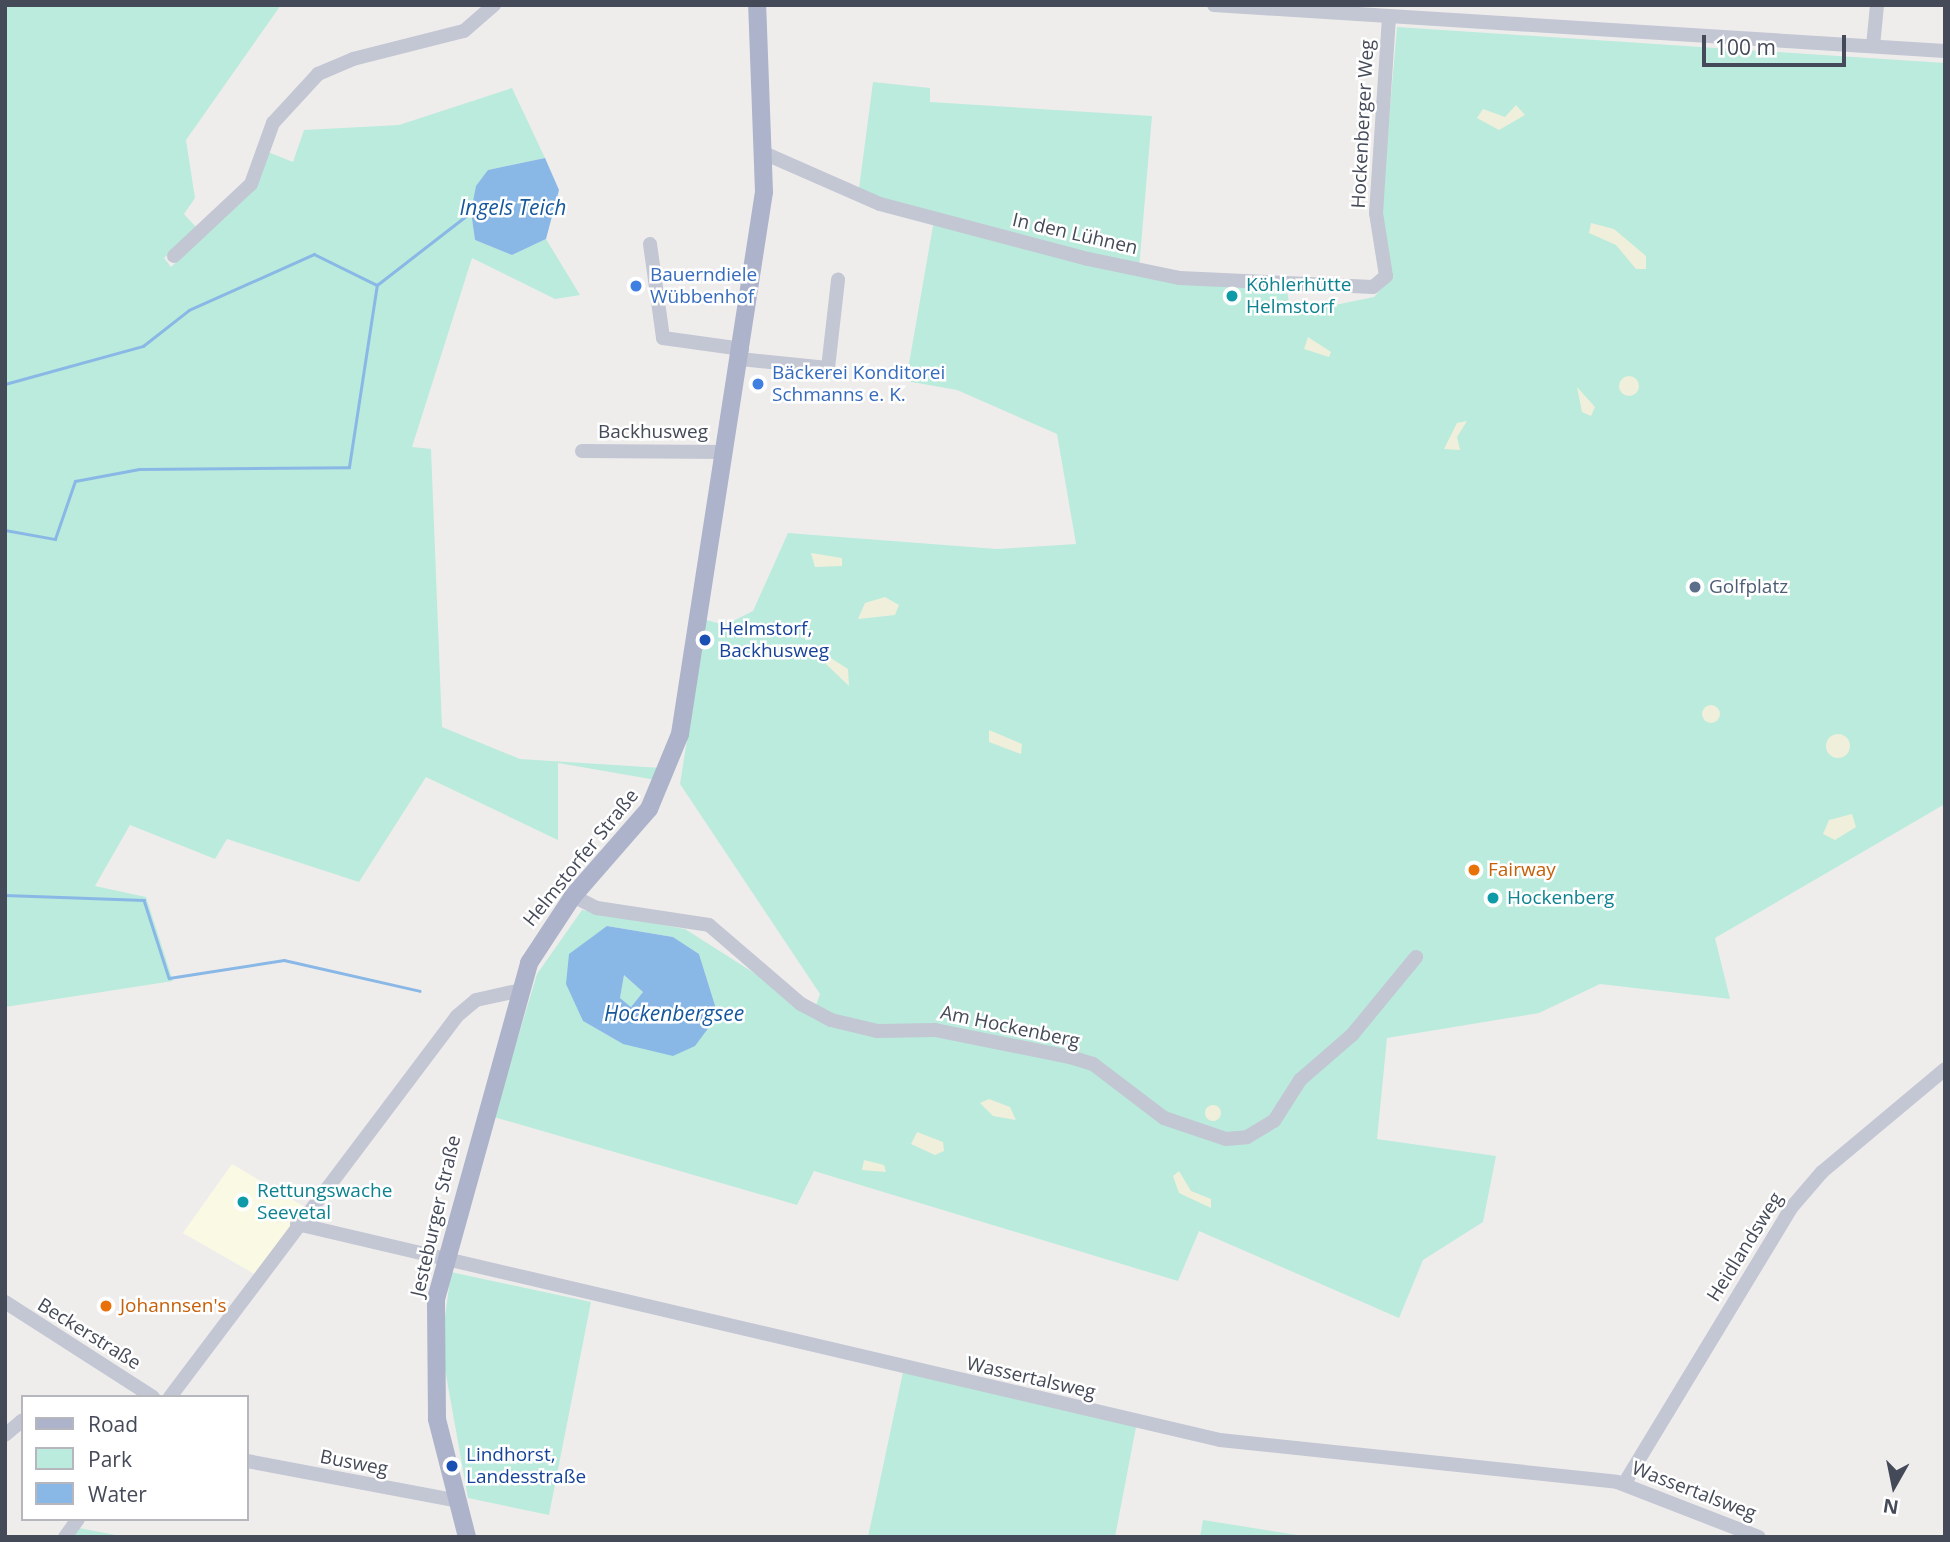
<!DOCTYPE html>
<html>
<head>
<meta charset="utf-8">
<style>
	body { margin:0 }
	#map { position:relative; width:1950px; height:1542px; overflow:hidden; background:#efedec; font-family:"Open Sans",sans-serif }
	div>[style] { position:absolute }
	.commercial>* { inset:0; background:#fafae4 }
	.green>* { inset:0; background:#bbebdc }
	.sand>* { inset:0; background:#f0efdc }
	.round { border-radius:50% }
	.water>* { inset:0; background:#8ab8e6 }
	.stream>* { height:2.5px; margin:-1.25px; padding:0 1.25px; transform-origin:1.25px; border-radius:1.25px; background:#8ab8e6 }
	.minor>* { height:14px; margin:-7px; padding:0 7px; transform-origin:7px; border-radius:7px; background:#c3c6d3 }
	.major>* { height:18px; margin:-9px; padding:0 9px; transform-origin:9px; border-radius:9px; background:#acb3ca }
	.dots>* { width:19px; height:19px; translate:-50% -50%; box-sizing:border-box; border:4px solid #fff; border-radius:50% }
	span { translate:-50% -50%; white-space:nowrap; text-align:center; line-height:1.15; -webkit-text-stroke:5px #fff; paint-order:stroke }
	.street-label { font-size:19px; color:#454a58 }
	.shop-label { font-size:19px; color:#366cbe }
	.left { translate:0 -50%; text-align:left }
	.culture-label { font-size:19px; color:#0d838f }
	.service-label { font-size:19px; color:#4e5e75 }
	.transit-label { font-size:19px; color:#164399 }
	.food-label { font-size:19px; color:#c56008 }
	.water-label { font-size:21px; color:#14579d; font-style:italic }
	.frame { position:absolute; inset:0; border:7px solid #454a58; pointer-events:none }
	.legend { position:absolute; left:21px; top:1395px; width:228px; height:126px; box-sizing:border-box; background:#fff; border:2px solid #b5b7bc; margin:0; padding:9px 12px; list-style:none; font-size:21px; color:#454a58 }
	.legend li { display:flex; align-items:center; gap:14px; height:35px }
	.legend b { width:35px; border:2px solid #b5b7bc }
	.north { position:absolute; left:1859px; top:1451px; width:70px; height:70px; -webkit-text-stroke:5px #fff; paint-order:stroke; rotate:189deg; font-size:19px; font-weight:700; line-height:28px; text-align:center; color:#454a58 }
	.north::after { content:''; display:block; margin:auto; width:24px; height:32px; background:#454a58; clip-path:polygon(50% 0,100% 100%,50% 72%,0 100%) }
	.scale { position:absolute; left:1702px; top:35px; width:144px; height:32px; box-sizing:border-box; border:4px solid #454a58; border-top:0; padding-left:9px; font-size:21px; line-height:24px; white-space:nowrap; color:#454a58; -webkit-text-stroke:5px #fff; paint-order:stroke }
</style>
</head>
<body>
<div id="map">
	<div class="commercial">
		<i style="clip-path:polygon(232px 1164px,308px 1209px,258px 1276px,183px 1233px)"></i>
	</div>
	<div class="green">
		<i style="clip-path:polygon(5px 5px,281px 5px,186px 140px,195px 198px,184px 214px,196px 227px,164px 258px,171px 267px,255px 189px,268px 152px,293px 162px,304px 130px,399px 125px,512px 88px,545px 158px,488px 170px,471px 212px,475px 240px,512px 255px,546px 239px,580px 295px,555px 299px,472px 258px,412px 447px,431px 449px,442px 727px,520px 759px,662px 768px,656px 780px,558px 763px,558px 840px,426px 777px,359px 882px,227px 839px,215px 859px,130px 825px,95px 886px,146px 897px,173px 981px,5px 1007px)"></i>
		<i style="clip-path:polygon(evenodd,1397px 27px,1945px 63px,1945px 804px,1715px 938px,1730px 999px,1600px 984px,1539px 1013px,1387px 1038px,1377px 1139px,1496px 1156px,1483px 1222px,1423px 1260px,1399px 1318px,1199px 1231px,1178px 1281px,814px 1171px,797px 1205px,494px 1117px,537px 974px,582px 910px,685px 929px,814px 1011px,820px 994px,680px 784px,706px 620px,725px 625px,753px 611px,788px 533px,997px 549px,1076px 544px,1057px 434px,957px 390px,906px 381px,934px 220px,858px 196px,873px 82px,930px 88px,930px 102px,1152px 116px,1139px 269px,1285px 279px,1291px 314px,1374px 297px,1391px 278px,1381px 212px,1397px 27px,607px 926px,673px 937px,699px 954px,718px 1015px,623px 1044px,583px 1021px,607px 926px)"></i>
		<i style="clip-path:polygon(624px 975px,643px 992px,631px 1007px,620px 998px)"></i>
		<i style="clip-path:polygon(451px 1272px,591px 1302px,549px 1515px,468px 1498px,441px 1347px)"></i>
		<i style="clip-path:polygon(903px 1372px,1136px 1427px,1115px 1537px,868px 1537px)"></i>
		<i style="clip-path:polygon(1203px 1520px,1310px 1537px,1200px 1537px)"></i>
		<i style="clip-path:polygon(79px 1528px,126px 1537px,73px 1537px)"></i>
	</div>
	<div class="sand">
		<i style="clip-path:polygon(1516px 105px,1525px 115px,1499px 130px,1477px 118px,1483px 109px,1505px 117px)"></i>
		<i style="clip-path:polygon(1591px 223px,1614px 229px,1646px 256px,1646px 269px,1636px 269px,1616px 245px,1589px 233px)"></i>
		<i style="clip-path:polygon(1308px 337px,1331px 352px,1329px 357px,1304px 349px)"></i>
		<i class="round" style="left:1619px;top:376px;width:20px;height:20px"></i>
		<i style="clip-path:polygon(1577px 387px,1595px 407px,1591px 416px,1582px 412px)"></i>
		<i style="clip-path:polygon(1467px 421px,1457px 437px,1460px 450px,1444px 449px,1457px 423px)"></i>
		<i style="clip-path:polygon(811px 553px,842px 558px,842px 566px,815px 567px)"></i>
		<i style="clip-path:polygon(885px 597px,899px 605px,895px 615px,858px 619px,865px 603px)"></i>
		<i style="clip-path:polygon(829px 657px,848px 669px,849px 686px,826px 664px)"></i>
		<i class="round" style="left:1702px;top:705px;width:18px;height:18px"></i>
		<i style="clip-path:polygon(989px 730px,1022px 744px,1021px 754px,989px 742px)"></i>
		<i class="round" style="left:1826px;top:734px;width:24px;height:24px"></i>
		<i style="clip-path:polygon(1852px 814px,1856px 827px,1835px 840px,1823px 834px,1829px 820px)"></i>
		<i style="clip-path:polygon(989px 1099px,1010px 1107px,1016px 1120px,993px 1116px,980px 1103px)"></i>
		<i class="round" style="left:1205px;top:1105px;width:16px;height:16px"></i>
		<i style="clip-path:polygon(917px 1132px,943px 1142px,944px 1151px,935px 1155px,911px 1144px)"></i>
		<i style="clip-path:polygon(864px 1160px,884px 1165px,886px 1172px,862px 1170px)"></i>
		<i style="clip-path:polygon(1179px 1171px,1191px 1191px,1211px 1199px,1211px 1208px,1179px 1193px,1173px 1176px)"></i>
	</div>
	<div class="water">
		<i style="clip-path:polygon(545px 158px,559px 190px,546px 239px,512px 255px,475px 240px,471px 212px,476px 186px,488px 170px)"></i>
		<i style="clip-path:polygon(evenodd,607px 926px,673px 937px,699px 954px,718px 1015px,695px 1046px,673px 1056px,623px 1044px,583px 1021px,566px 984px,569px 954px,607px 926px,624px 975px,643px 992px,631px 1007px,620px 998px,624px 975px)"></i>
	</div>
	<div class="stream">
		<i style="left:5px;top:384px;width:143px;rotate:-15.4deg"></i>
		<i style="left:143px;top:346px;width:58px;rotate:-38deg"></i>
		<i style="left:189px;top:310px;width:137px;rotate:-24.1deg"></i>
		<i style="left:314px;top:254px;width:70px;rotate:26.2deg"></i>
		<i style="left:377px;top:285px;width:119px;rotate:-37.8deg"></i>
		<i style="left:5px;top:530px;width:51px;rotate:10.2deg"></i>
		<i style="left:55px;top:539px;width:61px;rotate:-71deg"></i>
		<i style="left:75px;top:481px;width:65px;rotate:-10.6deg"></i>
		<i style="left:139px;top:469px;width:210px;rotate:-0.5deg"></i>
		<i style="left:349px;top:467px;width:184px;rotate:-81.3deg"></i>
		<i style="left:5px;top:895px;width:139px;rotate:2.1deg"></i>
		<i style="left:144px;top:900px;width:82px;rotate:72.2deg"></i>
		<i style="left:169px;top:978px;width:116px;rotate:-8.9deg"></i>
		<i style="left:284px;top:960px;width:139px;rotate:12.8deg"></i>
	</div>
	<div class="minor">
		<i style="left:1214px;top:5px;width:732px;rotate:3.6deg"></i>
		<i style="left:1873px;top:46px;width:41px;rotate:-84.4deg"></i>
		<i style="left:766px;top:154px;width:124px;rotate:23.7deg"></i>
		<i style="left:880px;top:204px;width:215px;rotate:14.8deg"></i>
		<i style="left:1088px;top:259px;width:94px;rotate:11.7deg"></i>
		<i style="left:1180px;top:278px;width:193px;rotate:2.7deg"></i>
		<i style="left:1373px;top:287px;width:17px;rotate:-40deg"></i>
		<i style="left:1386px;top:276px;width:64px;rotate:-99deg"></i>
		<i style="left:1376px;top:213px;width:197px;rotate:-86.2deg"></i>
		<i style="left:650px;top:244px;width:95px;rotate:82.1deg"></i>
		<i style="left:663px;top:338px;width:80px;rotate:7.9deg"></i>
		<i style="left:174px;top:256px;width:105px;rotate:-43.1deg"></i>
		<i style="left:251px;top:184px;width:65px;rotate:-70.2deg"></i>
		<i style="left:273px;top:123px;width:67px;rotate:-47.4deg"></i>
		<i style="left:318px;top:74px;width:38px;rotate:-23deg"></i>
		<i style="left:353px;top:59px;width:114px;rotate:-14.2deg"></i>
		<i style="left:464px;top:31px;width:40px;rotate:-41deg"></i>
		<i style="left:740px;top:359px;width:88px;rotate:5.8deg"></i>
		<i style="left:828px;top:368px;width:89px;rotate:-83.5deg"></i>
		<i style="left:582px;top:451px;width:143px;rotate:0.4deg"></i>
		<i style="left:573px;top:896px;width:27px;rotate:27deg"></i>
		<i style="left:597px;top:908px;width:113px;rotate:8.6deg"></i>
		<i style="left:709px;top:925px;width:121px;rotate:40.7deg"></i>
		<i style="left:801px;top:1004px;width:34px;rotate:28deg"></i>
		<i style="left:831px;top:1020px;width:47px;rotate:13.4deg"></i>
		<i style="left:877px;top:1031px;width:58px;rotate:-1deg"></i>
		<i style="left:935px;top:1030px;width:138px;rotate:11.3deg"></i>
		<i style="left:1070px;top:1057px;width:24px;rotate:17deg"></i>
		<i style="left:1093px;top:1064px;width:89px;rotate:37.3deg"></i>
		<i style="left:1164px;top:1118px;width:65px;rotate:18.7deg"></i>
		<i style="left:1226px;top:1139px;width:21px;rotate:-5deg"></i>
		<i style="left:1247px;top:1137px;width:31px;rotate:-31deg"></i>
		<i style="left:1274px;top:1121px;width:49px;rotate:-57.6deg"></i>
		<i style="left:1300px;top:1080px;width:69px;rotate:-40.9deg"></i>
		<i style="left:1352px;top:1035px;width:101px;rotate:-50.6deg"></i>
		<i style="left:297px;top:1224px;width:948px;rotate:13.17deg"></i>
		<i style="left:1220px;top:1440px;width:399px;rotate:6deg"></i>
		<i style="left:1617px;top:1482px;width:152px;rotate:21.2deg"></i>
		<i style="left:5px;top:1302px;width:176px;rotate:32.7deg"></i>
		<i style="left:170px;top:1397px;width:477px;rotate:-53deg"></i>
		<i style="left:457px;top:1016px;width:25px;rotate:-40deg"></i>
		<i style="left:476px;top:1000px;width:42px;rotate:-12.4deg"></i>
		<i style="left:5px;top:1435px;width:23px;rotate:-40deg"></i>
		<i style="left:247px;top:1461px;width:211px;rotate:10.7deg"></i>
		<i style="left:1624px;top:1484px;width:323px;rotate:-58.8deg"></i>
		<i style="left:1791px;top:1208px;width:48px;rotate:-49.3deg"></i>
		<i style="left:1822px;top:1172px;width:160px;rotate:-39.9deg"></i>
		<i style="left:65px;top:1537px;width:22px;rotate:-54deg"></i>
	</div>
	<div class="major">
		<i style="left:467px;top:1537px;width:122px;rotate:-104.3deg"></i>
		<i style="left:437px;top:1419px;width:120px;rotate:-90.5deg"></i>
		<i style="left:436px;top:1299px;width:349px;rotate:-74.5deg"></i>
		<i style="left:529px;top:963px;width:80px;rotate:-56.7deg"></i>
		<i style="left:573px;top:896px;width:116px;rotate:-48.9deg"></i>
		<i style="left:649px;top:809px;width:81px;rotate:-67.5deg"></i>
		<i style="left:680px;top:734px;width:548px;rotate:-81.19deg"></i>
		<i style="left:764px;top:192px;width:187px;rotate:-92.1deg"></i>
	</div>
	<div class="dots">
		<i style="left:636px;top:286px;background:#3f7fe0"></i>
		<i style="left:1232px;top:296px;background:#0f9aa8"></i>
		<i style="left:758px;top:384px;background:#3f7fe0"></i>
		<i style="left:1695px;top:587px;background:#5c6f8a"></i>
		<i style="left:705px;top:640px;background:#1a4fb4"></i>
		<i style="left:1474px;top:870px;background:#e8710a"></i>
		<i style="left:1493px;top:898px;background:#0f9aa8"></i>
		<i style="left:243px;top:1202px;background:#0f9aa8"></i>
		<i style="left:106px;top:1306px;background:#e8710a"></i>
		<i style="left:452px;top:1466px;background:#1a4fb4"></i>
	</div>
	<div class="street-label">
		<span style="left:1363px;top:124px;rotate:-87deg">Hockenberger Weg</span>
		<span style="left:1075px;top:234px;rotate:13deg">In den Lühnen</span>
		<span style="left:653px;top:432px">Backhusweg</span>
		<span style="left:581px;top:858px;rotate:-51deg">Helmstorfer Straße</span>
		<span style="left:1010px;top:1027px;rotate:12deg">Am Hockenberg</span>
		<span style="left:436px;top:1216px;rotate:-77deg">Jesteburger Straße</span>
		<span style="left:1745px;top:1247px;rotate:-58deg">Heidlandsweg</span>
		<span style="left:89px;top:1334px;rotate:32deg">Beckerstraße</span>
		<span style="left:1031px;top:1378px;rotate:13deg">Wassertalsweg</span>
		<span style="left:354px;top:1463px;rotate:11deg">Busweg</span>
		<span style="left:1694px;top:1491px;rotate:21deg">Wassertalsweg</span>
	</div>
	<div class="shop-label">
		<span class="left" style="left:650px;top:286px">Bauerndiele<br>Wübbenhof</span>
		<span class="left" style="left:772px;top:384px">Bäckerei Konditorei<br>Schmanns e. K.</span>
	</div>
	<div class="culture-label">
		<span class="left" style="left:1246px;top:296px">Köhlerhütte<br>Helmstorf</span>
		<span class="left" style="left:1507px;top:898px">Hockenberg</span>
		<span class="left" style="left:257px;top:1202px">Rettungswache<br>Seevetal</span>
	</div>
	<div class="service-label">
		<span class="left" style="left:1709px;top:587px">Golfplatz</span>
	</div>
	<div class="transit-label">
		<span class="left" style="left:719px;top:640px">Helmstorf,<br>Backhusweg</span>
		<span class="left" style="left:466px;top:1466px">Lindhorst,<br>Landesstraße</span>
	</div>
	<div class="food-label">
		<span class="left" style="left:1488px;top:870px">Fairway</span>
		<span class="left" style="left:120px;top:1306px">Johannsen's</span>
	</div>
	<div class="water-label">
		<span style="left:513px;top:207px">Ingels Teich</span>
		<span style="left:674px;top:1013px">Hockenbergsee</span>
	</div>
	<div class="frame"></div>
	<ul class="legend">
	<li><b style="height:9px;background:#acb3ca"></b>Road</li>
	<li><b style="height:19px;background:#bbebdc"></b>Park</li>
	<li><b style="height:19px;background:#8ab8e6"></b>Water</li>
	</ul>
	<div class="north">N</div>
	<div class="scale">100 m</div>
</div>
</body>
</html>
